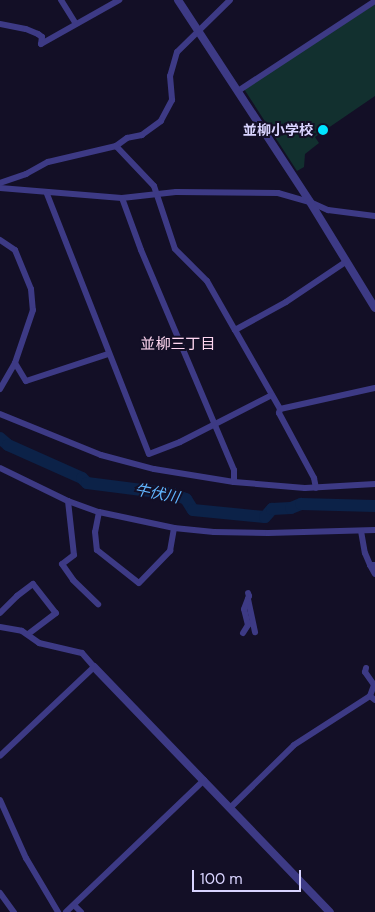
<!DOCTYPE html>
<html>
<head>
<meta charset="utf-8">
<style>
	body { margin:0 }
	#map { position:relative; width:375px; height:912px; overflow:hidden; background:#130f26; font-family:"DM Sans","Noto Sans JP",sans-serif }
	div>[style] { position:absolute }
	.green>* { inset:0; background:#12302f }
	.river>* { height:12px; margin:-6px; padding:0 6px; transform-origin:6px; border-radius:6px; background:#0c2248 }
	.minor>* { height:6px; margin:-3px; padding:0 3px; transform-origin:3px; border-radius:3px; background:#3d3a85 }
	.tertiary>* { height:8px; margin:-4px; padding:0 4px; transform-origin:4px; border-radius:4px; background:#3d3a85 }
	.dots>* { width:14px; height:14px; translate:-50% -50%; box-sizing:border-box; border:2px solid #130f26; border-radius:50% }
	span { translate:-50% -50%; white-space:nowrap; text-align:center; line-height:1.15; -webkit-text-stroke:4px #130f26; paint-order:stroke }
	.poi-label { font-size:14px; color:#d9d4ff; font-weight:700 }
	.right { translate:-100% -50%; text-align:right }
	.neighbourhood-label { font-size:15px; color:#ffd6f0 }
	.water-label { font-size:15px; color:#62b6ff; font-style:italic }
	.scale { position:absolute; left:192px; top:870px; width:109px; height:22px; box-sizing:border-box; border:2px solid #d9d4ff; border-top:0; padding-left:6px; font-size:15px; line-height:18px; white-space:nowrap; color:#d9d4ff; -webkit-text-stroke:4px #130f26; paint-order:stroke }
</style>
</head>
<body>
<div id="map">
	<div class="green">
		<i style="clip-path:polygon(375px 4px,375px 96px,315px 137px,319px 143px,305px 154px,304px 167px,297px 171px,244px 89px)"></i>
	</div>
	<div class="river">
		<i style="left:0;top:438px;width:11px;rotate:41deg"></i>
		<i style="left:8px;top:445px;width:81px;rotate:24deg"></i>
		<i style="left:82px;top:478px;width:7px;rotate:45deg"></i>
		<i style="left:87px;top:483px;width:87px;rotate:7.3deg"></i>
		<i style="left:173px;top:494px;width:14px;rotate:21deg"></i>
		<i style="left:186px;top:499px;width:13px;rotate:58deg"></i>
		<i style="left:193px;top:510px;width:72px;rotate:5.6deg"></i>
		<i style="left:265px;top:517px;width:11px;rotate:-49deg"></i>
		<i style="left:272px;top:509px;width:19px;rotate:-3deg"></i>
		<i style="left:291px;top:508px;width:11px;rotate:-22deg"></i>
		<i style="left:301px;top:504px;width:74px;rotate:1.5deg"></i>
	</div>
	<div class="minor">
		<i style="left:61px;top:0;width:28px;rotate:58deg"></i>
		<i style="left:230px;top:0;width:74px;rotate:135.5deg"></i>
		<i style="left:177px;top:52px;width:25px;rotate:106deg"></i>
		<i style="left:170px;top:76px;width:24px;rotate:85deg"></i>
		<i style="left:172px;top:100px;width:24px;rotate:118deg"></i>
		<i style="left:161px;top:121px;width:24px;rotate:144deg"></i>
		<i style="left:142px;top:135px;width:15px;rotate:169deg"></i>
		<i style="left:127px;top:138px;width:14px;rotate:144deg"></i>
		<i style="left:116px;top:146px;width:55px;rotate:46.5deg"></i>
		<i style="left:154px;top:186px;width:66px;rotate:71.6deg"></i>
		<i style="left:175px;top:249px;width:45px;rotate:45deg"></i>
		<i style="left:207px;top:281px;width:56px;rotate:60.3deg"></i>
		<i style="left:235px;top:330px;width:91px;rotate:60.3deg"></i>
		<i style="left:280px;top:409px;width:4px;rotate:104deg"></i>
		<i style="left:279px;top:413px;width:74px;rotate:61.7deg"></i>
		<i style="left:314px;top:478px;width:10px;rotate:79deg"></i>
		<i style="left:0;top:24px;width:26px;rotate:11deg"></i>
		<i style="left:26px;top:29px;width:13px;rotate:23deg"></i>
		<i style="left:38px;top:34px;width:5px;rotate:37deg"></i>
		<i style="left:42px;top:37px;width:7px;rotate:98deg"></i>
		<i style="left:41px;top:44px;width:90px;rotate:-29.4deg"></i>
		<i style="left:238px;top:91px;width:164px;rotate:-33.3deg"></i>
		<i style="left:0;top:183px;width:28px;rotate:-19deg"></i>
		<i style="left:26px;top:174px;width:25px;rotate:-29deg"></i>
		<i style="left:48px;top:162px;width:70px;rotate:-13.2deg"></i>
		<i style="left:0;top:188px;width:122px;rotate:4.7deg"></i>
		<i style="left:122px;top:198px;width:54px;rotate:-6.3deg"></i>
		<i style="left:176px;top:192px;width:102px;rotate:0.6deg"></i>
		<i style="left:278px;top:193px;width:33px;rotate:16deg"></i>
		<i style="left:310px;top:202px;width:20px;rotate:24deg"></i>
		<i style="left:328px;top:210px;width:47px;rotate:7.3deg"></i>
		<i style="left:47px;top:194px;width:279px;rotate:68.6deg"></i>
		<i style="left:149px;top:454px;width:33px;rotate:-21deg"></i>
		<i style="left:180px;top:442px;width:103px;rotate:-27.1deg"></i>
		<i style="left:122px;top:198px;width:55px;rotate:69.9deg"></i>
		<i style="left:141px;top:250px;width:239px;rotate:67.1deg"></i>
		<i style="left:234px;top:470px;width:12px;rotate:90deg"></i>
		<i style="left:0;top:240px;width:18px;rotate:34deg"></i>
		<i style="left:15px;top:250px;width:42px;rotate:67.7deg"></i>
		<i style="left:31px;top:289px;width:21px;rotate:85deg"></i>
		<i style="left:33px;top:310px;width:56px;rotate:108.8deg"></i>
		<i style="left:15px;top:363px;width:30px;rotate:120deg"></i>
		<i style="left:235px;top:330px;width:58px;rotate:-28.8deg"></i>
		<i style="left:286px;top:302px;width:73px;rotate:-33.9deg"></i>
		<i style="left:15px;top:363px;width:21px;rotate:59deg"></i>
		<i style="left:26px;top:381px;width:86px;rotate:-18.2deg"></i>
		<i style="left:280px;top:409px;width:97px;rotate:-12.5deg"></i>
		<i style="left:0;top:414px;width:109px;rotate:22.1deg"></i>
		<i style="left:101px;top:455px;width:55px;rotate:14.8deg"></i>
		<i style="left:154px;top:469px;width:81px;rotate:9.2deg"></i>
		<i style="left:234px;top:482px;width:71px;rotate:4.8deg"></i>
		<i style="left:305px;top:488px;width:70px;rotate:-3.3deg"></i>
		<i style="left:0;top:468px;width:76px;rotate:25.9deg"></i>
		<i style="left:68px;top:501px;width:33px;rotate:20deg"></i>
		<i style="left:99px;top:512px;width:77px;rotate:12deg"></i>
		<i style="left:174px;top:528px;width:40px;rotate:5.7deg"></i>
		<i style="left:214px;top:532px;width:54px;rotate:1.1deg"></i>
		<i style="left:268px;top:533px;width:107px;rotate:-1.6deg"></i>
		<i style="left:68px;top:501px;width:54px;rotate:83.7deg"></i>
		<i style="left:74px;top:555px;width:15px;rotate:143deg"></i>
		<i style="left:62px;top:564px;width:19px;rotate:55deg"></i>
		<i style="left:73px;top:580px;width:35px;rotate:44deg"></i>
		<i style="left:99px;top:512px;width:20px;rotate:101deg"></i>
		<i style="left:95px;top:532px;width:18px;rotate:84deg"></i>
		<i style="left:97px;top:550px;width:53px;rotate:38.2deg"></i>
		<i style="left:139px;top:583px;width:45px;rotate:-45.9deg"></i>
		<i style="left:170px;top:551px;width:23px;rotate:-80deg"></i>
		<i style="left:361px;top:531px;width:22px;rotate:80deg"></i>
		<i style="left:365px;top:553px;width:13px;rotate:67deg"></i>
		<i style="left:370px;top:565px;width:5px"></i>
		<i style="left:370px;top:565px;width:10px;rotate:61deg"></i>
		<i style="left:248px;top:599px;width:34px;rotate:78deg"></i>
		<i style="left:0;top:613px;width:24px;rotate:-45deg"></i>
		<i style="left:17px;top:596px;width:20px;rotate:-37deg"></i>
		<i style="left:33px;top:584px;width:37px;rotate:52deg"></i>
		<i style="left:56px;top:613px;width:35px;rotate:143deg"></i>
		<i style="left:0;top:627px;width:22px;rotate:10deg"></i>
		<i style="left:22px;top:631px;width:21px;rotate:35deg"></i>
		<i style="left:39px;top:643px;width:44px;rotate:13.1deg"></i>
		<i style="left:82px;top:653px;width:18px;rotate:49deg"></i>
		<i style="left:94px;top:667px;width:129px;rotate:136.6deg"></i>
		<i style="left:243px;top:633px;width:9px;rotate:-58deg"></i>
		<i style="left:248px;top:625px;width:16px;rotate:-104deg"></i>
		<i style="left:244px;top:609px;width:14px;rotate:-69deg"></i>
		<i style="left:249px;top:596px;width:3px;rotate:-108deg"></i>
		<i style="left:366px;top:668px;width:4px;rotate:104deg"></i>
		<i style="left:365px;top:672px;width:16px;rotate:55deg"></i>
		<i style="left:374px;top:685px;width:12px;rotate:110deg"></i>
		<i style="left:0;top:800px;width:64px;rotate:65.9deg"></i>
		<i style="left:26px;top:858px;width:63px;rotate:59.3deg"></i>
		<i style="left:231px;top:807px;width:88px;rotate:-44.5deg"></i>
		<i style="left:294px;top:745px;width:90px;rotate:-32.8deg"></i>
		<i style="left:370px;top:696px;width:6px;rotate:39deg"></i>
		<i style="left:0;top:893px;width:24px;rotate:54deg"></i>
		<i style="left:74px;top:905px;width:10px;rotate:45deg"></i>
		<i style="left:66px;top:912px;width:191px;rotate:-43.7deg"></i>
	</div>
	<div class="tertiary">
		<i style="left:178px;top:0;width:241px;rotate:56.8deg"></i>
		<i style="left:310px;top:202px;width:124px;rotate:58.5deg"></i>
		<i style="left:94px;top:667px;width:340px;rotate:46.1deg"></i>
	</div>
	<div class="dots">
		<i style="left:323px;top:130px;background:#00e5ff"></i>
	</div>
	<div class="poi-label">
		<span class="right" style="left:313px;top:130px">並柳小学校</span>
	</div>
	<div class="neighbourhood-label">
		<span style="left:178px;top:345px">並柳三丁目</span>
	</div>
	<div class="water-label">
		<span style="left:157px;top:494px;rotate:11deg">牛伏川</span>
	</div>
	<div class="scale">100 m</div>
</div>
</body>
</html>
